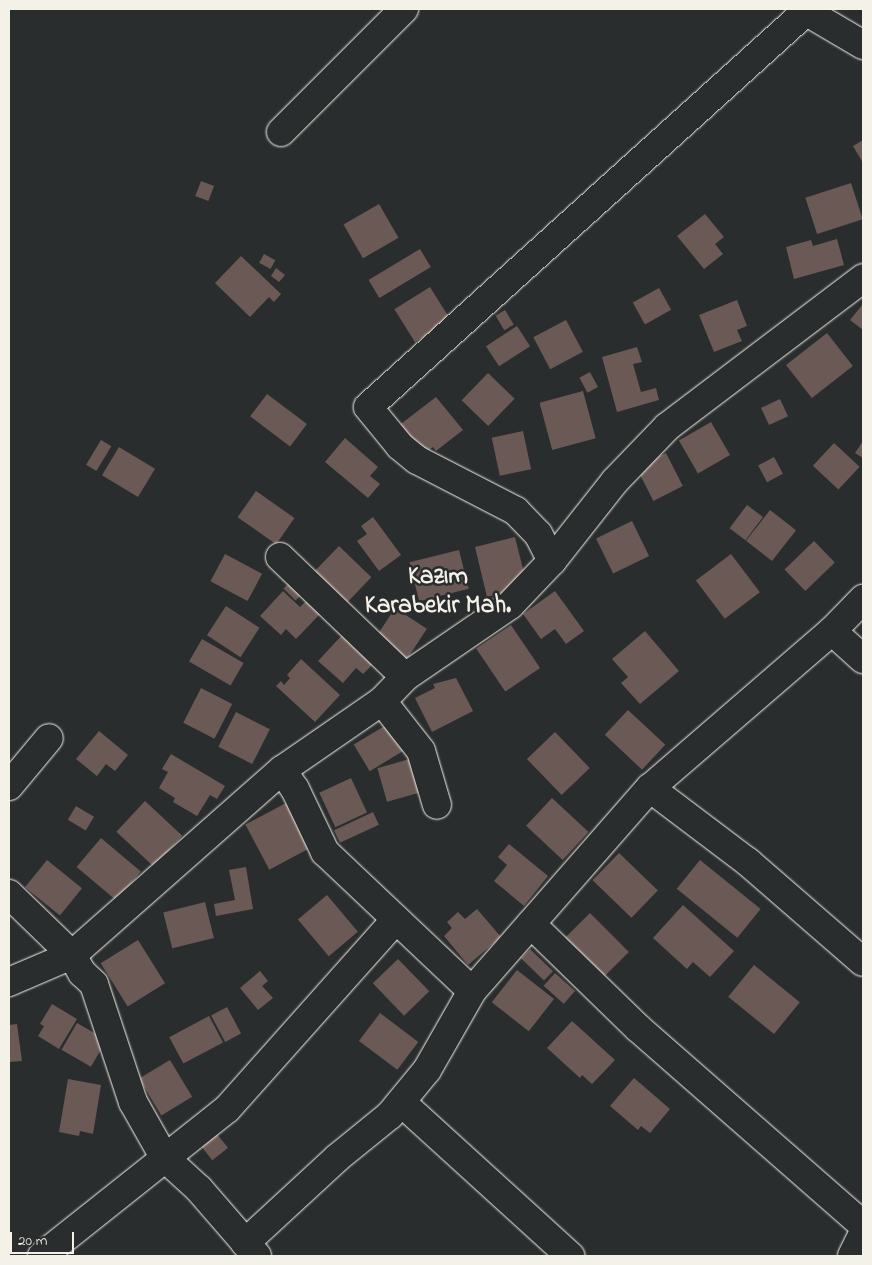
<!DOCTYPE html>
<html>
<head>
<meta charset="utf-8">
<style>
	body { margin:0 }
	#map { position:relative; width:872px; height:1265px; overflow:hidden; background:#2a2d2e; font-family:"Indie Flower",sans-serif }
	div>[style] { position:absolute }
	.building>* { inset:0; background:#6b5955; transform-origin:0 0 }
	.roads { filter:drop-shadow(0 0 1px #f4f1e8) drop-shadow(0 0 1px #f4f1e8) }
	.minor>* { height:28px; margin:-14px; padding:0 14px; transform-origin:14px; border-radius:14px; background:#2a2d2e }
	span { translate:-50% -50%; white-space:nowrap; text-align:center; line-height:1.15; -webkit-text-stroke:5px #2a2d2e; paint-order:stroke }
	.district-label { font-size:25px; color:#f4f1e8; font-weight:700 }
	.frame { position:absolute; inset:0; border:10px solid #f4f1e8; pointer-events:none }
	.scale { position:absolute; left:10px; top:1232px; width:64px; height:22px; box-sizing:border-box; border:2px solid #f4f1e8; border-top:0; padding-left:6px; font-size:15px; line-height:18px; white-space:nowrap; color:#f4f1e8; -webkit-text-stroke:4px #2a2d2e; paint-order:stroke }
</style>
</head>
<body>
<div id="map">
	<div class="building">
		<i style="clip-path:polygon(863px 140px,863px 163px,853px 146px)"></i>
		<i style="left:201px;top:181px;width:14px;height:16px;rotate:21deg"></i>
		<i style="left:851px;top:183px;width:38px;height:48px;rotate:72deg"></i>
		<i style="left:379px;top:204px;width:39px;height:41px;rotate:60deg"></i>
		<i style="clip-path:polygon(705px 214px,724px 237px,715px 244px,723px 254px,704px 269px,677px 236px)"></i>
		<i style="clip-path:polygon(837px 239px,844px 265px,794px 279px,786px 247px,811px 240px,813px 246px)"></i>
		<i style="left:420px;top:249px;width:21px;height:60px;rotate:59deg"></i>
		<i style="left:264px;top:254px;width:13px;height:10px;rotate:29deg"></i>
		<i style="clip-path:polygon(241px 256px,281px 294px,274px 302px,269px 297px,250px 317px,215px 283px)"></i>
		<i style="clip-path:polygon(276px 268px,285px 275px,279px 282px,271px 276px)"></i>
		<i style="left:430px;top:287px;width:39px;height:42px;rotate:58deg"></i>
		<i style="left:659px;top:288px;width:25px;height:30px;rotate:61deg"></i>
		<i style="clip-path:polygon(737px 300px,747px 326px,737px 330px,742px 341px,714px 352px,699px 315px)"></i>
		<i style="clip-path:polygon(863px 304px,863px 330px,850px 320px)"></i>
		<i style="left:505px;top:310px;width:17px;height:11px;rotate:59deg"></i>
		<i style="left:566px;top:320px;width:36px;height:37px;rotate:62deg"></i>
		<i style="left:517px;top:326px;width:24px;height:37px;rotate:57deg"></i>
		<i style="left:827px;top:333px;width:42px;height:52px;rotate:52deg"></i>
		<i style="clip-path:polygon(637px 347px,642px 362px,633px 364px,641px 392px,656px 388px,659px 400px,617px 412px,602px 357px)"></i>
		<i style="left:590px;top:372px;width:17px;height:12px;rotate:62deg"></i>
		<i style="left:488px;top:373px;width:37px;height:38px;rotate:44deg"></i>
		<i style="left:583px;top:391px;width:49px;height:45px;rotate:75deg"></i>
		<i style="left:267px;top:394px;width:50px;height:28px;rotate:37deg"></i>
		<i style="clip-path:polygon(436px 397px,463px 430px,436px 451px,433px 447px,420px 457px,397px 427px)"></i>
		<i style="left:780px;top:399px;width:19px;height:21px;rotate:65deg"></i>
		<i style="left:711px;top:422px;width:38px;height:37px;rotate:60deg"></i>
		<i style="left:523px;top:431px;width:39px;height:32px;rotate:78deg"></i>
		<i style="clip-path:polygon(345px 438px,378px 467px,370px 476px,380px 484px,368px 498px,325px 462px)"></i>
		<i style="left:101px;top:440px;width:12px;height:29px;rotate:31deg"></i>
		<i style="clip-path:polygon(863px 441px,863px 458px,855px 453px)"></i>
		<i style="left:834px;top:443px;width:35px;height:31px;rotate:43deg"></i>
		<i style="left:119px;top:447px;width:42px;height:33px;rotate:31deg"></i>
		<i style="left:666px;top:453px;width:37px;height:33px;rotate:63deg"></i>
		<i style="left:774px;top:457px;width:19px;height:18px;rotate:62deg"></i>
		<i style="left:256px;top:491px;width:47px;height:32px;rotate:35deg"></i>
		<i style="left:747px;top:505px;width:20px;height:29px;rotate:37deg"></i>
		<i style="left:770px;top:510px;width:33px;height:39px;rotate:38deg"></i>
		<i style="clip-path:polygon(373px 517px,401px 555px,379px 571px,357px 541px,367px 534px,361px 526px)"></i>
		<i style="left:632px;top:521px;width:39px;height:40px;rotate:64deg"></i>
		<i style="clip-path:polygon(515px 537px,524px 573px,505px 592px,487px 597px,475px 547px)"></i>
		<i style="left:814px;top:541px;width:30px;height:41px;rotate:46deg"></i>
		<i style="left:339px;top:546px;width:45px;height:37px;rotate:44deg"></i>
		<i style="left:459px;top:550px;width:40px;height:51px;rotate:76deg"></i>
		<i style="left:225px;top:554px;width:42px;height:31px;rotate:28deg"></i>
		<i style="left:731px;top:554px;width:48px;height:44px;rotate:53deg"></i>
		<i style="left:292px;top:580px;width:17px;height:12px;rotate:45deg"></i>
		<i style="clip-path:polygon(283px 591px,300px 607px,306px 601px,320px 614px,296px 639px,286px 629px,281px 635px,260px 616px)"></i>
		<i style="clip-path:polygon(555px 591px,584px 631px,566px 644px,555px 629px,541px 639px,523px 614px)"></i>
		<i style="left:226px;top:606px;width:40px;height:35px;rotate:33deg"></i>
		<i style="left:395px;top:608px;width:38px;height:38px;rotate:33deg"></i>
		<i style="left:511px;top:625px;width:52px;height:42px;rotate:56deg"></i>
		<i style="clip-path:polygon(645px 631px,679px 671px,640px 704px,621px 683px,628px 677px,612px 659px)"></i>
		<i style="clip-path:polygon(343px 634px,374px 663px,363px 674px,356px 668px,343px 683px,318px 661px)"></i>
		<i style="left:202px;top:639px;width:48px;height:26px;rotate:30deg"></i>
		<i style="clip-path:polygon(301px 659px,340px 695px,315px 722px,276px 686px,281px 681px,284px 685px,290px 678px,287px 675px)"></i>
		<i style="clip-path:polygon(456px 678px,473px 711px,432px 732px,415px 698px,435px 688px,433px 684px)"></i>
		<i style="left:201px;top:688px;width:35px;height:39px;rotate:27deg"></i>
		<i style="left:628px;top:710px;width:51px;height:34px;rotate:43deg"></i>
		<i style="left:236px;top:712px;width:38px;height:39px;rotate:27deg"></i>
		<i style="left:388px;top:724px;width:31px;height:40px;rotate:59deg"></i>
		<i style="clip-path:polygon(99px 731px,128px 755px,115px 771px,106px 764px,97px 776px,76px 759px)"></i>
		<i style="left:555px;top:732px;width:50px;height:39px;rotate:46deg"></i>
		<i style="clip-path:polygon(171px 754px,225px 786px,217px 799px,210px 795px,197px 816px,173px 802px,175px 798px,159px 788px,168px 772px,162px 769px)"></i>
		<i style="left:413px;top:758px;width:35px;height:37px;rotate:74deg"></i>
		<i style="left:351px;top:778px;width:38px;height:35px;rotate:65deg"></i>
		<i style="left:552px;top:798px;width:50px;height:38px;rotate:43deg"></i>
		<i style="left:145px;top:801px;width:51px;height:42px;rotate:43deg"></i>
		<i style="left:286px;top:803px;width:51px;height:46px;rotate:62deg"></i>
		<i style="left:76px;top:806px;width:21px;height:16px;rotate:31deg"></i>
		<i style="left:373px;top:812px;width:14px;height:43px;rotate:65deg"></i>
		<i style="left:101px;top:838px;width:52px;height:38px;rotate:40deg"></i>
		<i style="clip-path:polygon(509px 844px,548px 876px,524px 906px,494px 881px,507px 865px,498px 857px)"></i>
		<i style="left:619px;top:853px;width:54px;height:38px;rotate:44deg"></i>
		<i style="left:47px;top:860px;width:45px;height:35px;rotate:39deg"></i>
		<i style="left:700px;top:860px;width:78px;height:37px;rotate:39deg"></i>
		<i style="clip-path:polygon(246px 867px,253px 909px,216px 916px,214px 904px,235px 900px,229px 870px)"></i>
		<i style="left:327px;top:895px;width:48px;height:38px;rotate:50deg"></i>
		<i style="left:205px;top:902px;width:37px;height:43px;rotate:76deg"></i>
		<i style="clip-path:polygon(683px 905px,734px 951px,710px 977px,693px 962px,687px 969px,653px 938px)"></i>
		<i style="clip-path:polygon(477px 909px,501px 937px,468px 965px,444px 936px,452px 928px,447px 922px,458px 912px,465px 919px)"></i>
		<i style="left:590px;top:913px;width:55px;height:38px;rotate:45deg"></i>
		<i style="left:138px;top:940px;width:51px;height:44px;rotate:58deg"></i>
		<i style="left:530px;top:949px;width:32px;height:13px;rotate:44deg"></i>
		<i style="left:398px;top:959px;width:45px;height:35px;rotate:46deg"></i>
		<i style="left:754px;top:965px;width:59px;height:41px;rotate:39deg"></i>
		<i style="left:517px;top:970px;width:47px;height:41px;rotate:38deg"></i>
		<i style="clip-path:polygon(260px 971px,268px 981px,262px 986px,273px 998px,258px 1010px,240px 988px)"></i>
		<i style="left:555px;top:973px;width:27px;height:17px;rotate:42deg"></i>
		<i style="clip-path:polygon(52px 1004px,77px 1019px,59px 1049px,38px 1036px,44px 1026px,40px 1024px)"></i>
		<i style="left:227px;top:1007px;width:30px;height:18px;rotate:62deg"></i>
		<i style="left:380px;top:1013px;width:48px;height:35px;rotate:37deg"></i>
		<i style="left:209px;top:1016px;width:30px;height:45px;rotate:62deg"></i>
		<i style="clip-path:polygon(572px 1021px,615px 1060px,592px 1084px,582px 1075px,580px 1078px,547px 1048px)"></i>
		<i style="left:77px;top:1023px;width:34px;height:31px;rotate:30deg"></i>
		<i style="clip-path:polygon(17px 1024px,22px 1061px,9px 1062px,9px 1025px)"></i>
		<i style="left:170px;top:1060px;width:43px;height:36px;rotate:59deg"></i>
		<i style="clip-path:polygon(634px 1078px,670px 1109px,650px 1133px,641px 1126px,638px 1130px,610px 1106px)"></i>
		<i style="clip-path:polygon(68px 1079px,101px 1085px,93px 1134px,80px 1131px,79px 1136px,59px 1132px)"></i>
		<i style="left:216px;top:1133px;width:19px;height:20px;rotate:51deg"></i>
	</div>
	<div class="roads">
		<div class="minor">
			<i style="left:802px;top:9px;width:71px;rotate:30.5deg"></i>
			<i style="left:281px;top:132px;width:174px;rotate:-45deg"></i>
			<i style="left:280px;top:557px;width:173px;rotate:43.8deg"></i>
			<i style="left:552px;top:561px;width:30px;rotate:-117deg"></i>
			<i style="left:538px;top:534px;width:32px;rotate:-134deg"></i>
			<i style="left:516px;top:511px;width:111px;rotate:-152.7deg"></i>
			<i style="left:417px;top:460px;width:22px;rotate:-141deg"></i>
			<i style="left:400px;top:446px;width:50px;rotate:-129.4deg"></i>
			<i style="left:368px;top:407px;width:594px;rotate:-42.07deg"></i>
			<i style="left:832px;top:631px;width:42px;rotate:42.1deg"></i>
			<i style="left:382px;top:701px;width:63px;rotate:52deg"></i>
			<i style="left:421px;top:751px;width:56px;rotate:73.5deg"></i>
			<i style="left:282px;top:770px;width:23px;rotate:56deg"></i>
			<i style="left:295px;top:789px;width:70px;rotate:64.5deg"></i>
			<i style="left:325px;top:852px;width:202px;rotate:43.4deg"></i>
			<i style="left:9px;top:786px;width:62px;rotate:-50.2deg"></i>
			<i style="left:650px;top:788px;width:123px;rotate:37.1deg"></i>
			<i style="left:748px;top:862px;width:152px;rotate:41deg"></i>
			<i style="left:9px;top:894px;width:88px;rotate:44.1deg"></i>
			<i style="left:72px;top:955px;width:69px;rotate:156.8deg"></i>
			<i style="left:531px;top:924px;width:149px;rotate:44.2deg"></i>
			<i style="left:638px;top:1028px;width:299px;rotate:41.2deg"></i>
			<i style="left:401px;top:1102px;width:229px;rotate:42.3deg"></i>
			<i style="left:245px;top:1243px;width:125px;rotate:-42.7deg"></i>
			<i style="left:337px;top:1158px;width:68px;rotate:-39.1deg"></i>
			<i style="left:390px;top:1115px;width:58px;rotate:-50.6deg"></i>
			<i style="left:427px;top:1070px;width:91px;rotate:-60.3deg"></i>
			<i style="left:472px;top:991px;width:270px;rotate:-48.8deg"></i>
			<i style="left:650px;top:788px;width:240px;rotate:-40.8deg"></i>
			<i style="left:832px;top:631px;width:45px;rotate:-45.9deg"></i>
			<i style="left:42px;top:1256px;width:236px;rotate:-38.5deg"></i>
			<i style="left:227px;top:1109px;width:254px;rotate:-48.3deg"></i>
			<i style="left:257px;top:1256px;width:89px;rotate:-130.9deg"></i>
			<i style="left:199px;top:1189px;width:47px;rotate:-137.6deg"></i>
			<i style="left:164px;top:1157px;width:63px;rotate:-119.4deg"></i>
			<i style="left:133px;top:1102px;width:124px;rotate:-108.3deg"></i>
			<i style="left:94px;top:984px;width:16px;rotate:-137deg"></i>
			<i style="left:82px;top:973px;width:21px;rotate:-119deg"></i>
			<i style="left:72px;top:955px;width:280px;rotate:-41.4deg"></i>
			<i style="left:282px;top:770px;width:121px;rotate:-34.6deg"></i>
			<i style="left:382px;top:701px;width:33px;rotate:-46deg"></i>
			<i style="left:405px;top:677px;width:127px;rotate:-34.4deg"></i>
			<i style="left:510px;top:605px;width:61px;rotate:-46.3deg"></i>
			<i style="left:552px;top:561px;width:102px;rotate:-51.8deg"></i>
			<i style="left:615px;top:481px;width:75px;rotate:-46.1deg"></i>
			<i style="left:667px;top:427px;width:246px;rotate:-37.2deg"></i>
			<i style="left:852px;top:1256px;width:25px;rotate:-64deg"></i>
		</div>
	</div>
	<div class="district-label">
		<span style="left:438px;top:592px">Kazım<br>Karabekir Mah.</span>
	</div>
	<div class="frame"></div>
	<div class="scale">20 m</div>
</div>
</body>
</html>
